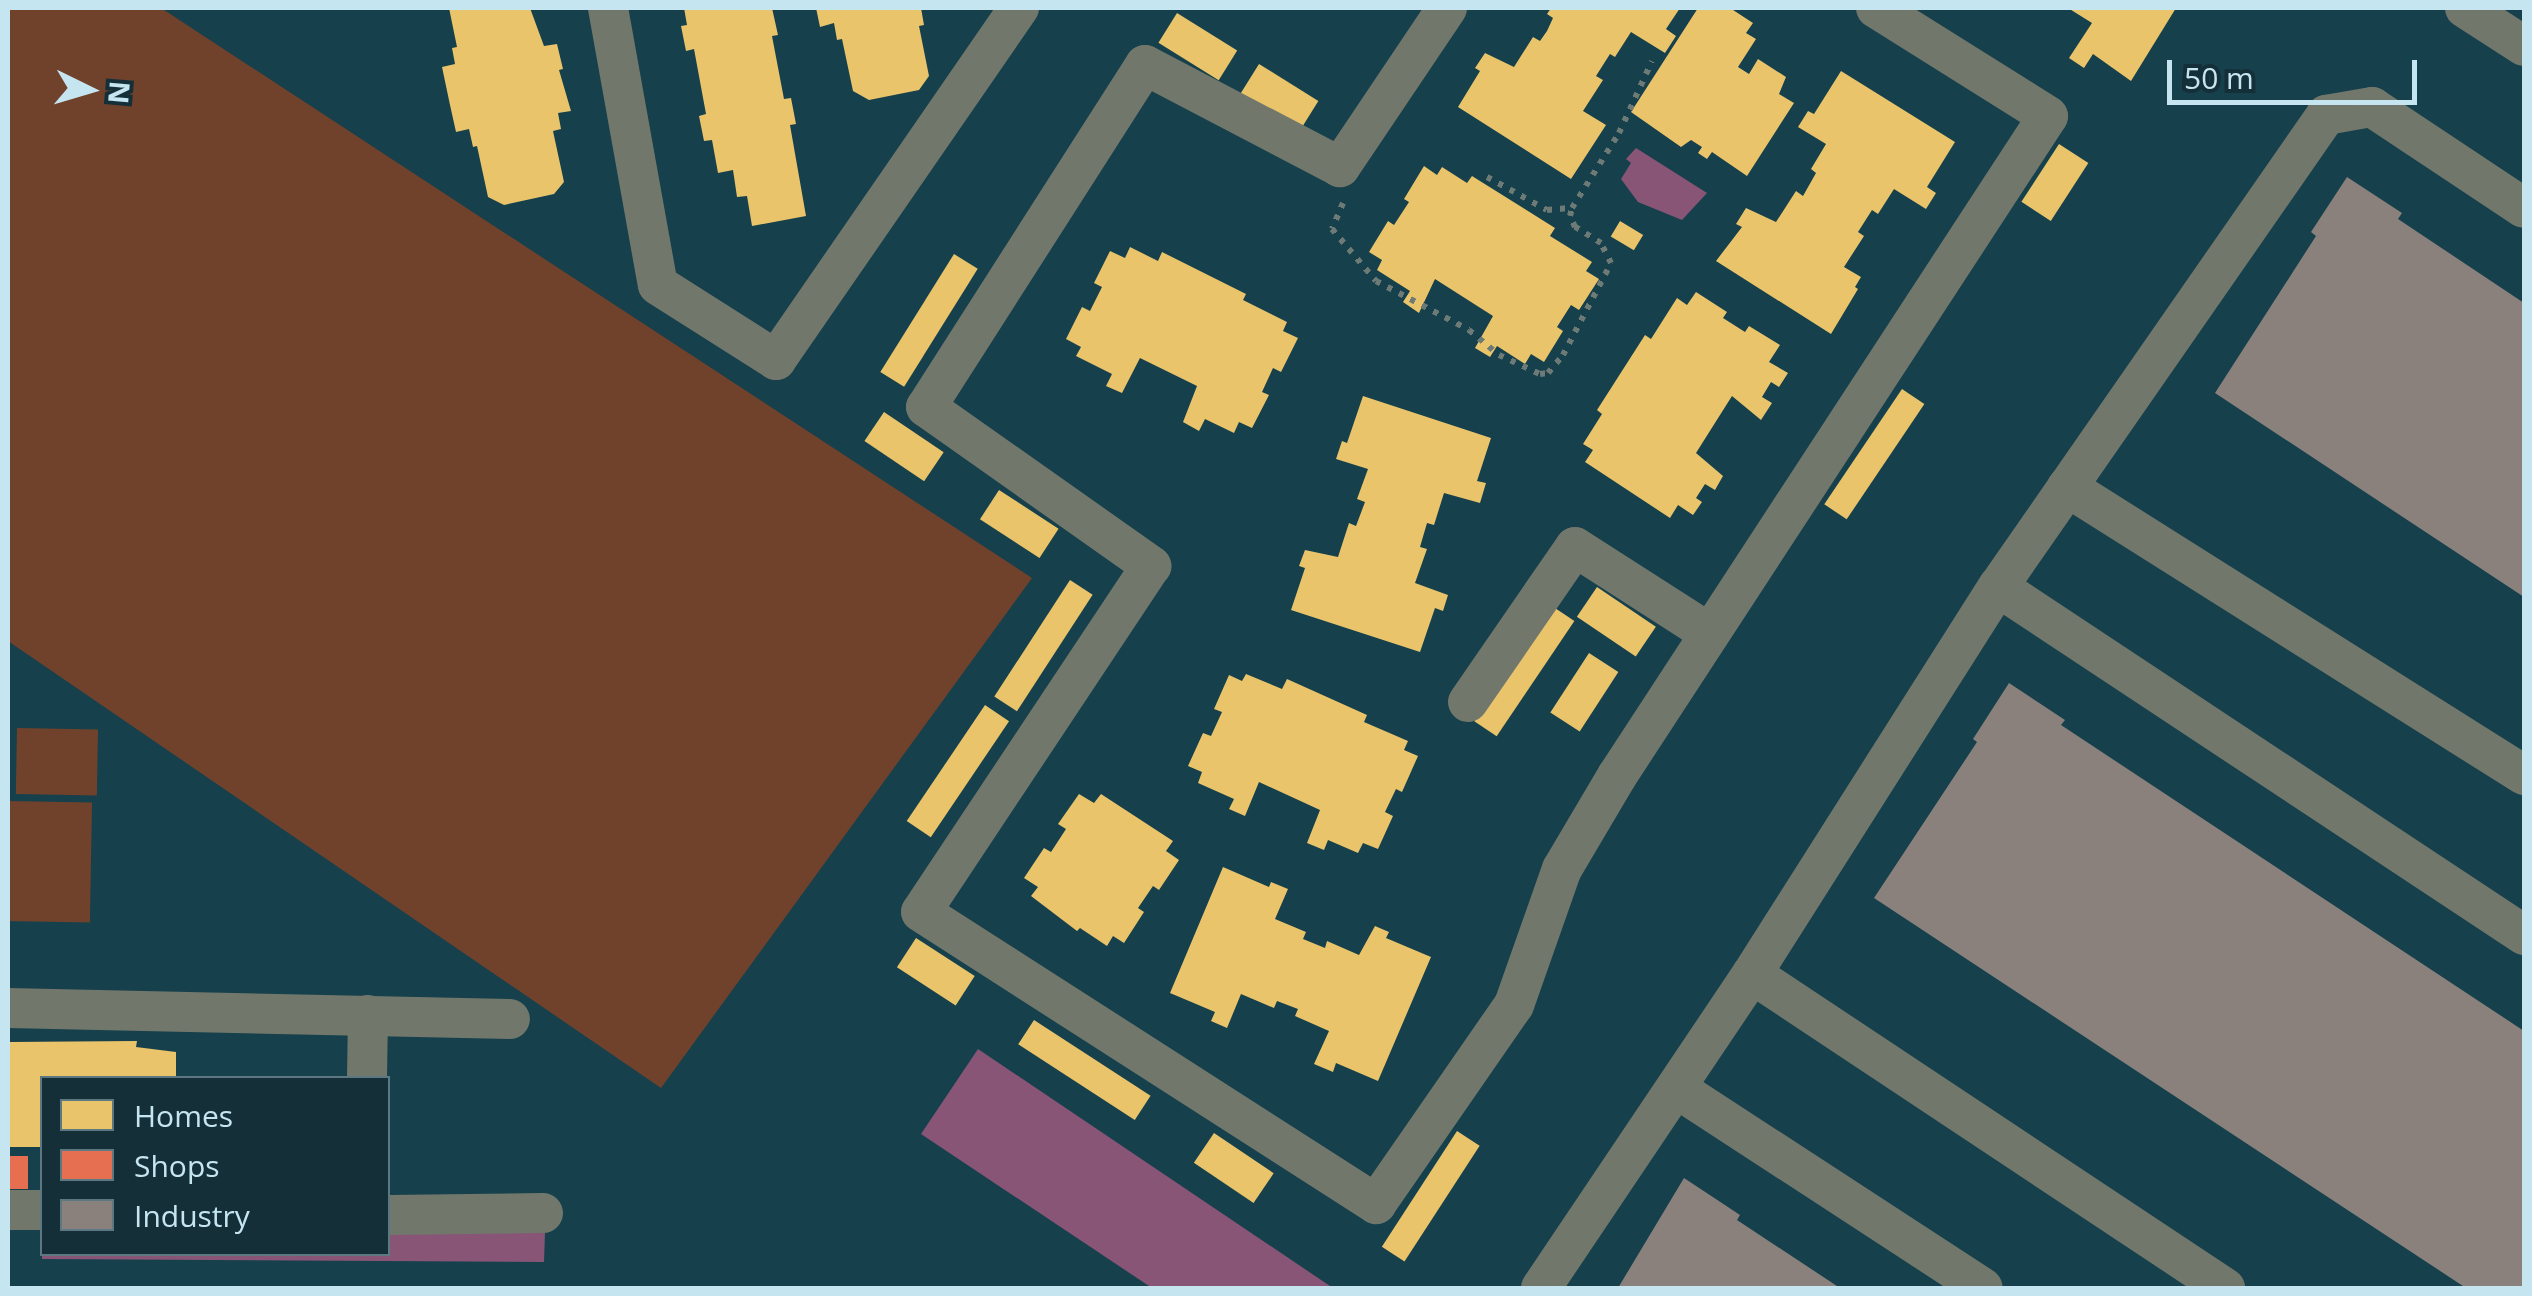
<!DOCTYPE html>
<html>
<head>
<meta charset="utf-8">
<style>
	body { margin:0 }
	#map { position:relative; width:2532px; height:1296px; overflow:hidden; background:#16404c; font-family:"Open Sans",sans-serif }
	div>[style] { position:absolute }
	.green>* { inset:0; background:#70422c; transform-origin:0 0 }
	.water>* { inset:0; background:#857 }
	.homes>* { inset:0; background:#e9c46a; transform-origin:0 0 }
	.shops>* { inset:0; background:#e76f51; transform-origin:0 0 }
	.industry>* { inset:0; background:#8a817c }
	.path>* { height:6px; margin-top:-3px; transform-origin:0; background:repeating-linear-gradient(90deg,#6d7a75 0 5px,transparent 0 13px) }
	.minor>* { height:40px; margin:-20px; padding:0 20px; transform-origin:20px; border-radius:20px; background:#72776b }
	span { translate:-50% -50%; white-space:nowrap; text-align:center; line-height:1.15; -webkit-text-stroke:10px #152f39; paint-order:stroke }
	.frame { position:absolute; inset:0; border:10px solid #c5e5f1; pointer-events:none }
	.legend { position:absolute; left:40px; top:1076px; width:350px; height:180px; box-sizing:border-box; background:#152f39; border:2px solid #5b7883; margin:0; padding:12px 18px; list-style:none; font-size:30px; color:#c5e5f1 }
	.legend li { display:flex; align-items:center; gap:20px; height:50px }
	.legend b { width:50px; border:2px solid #5b7883 }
	.north { position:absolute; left:40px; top:40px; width:100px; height:100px; -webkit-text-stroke:8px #152f39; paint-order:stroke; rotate:95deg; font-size:28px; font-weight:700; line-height:40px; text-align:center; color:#c5e5f1 }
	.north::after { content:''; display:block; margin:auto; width:35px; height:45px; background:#c5e5f1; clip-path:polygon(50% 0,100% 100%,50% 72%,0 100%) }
	.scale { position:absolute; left:2167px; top:60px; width:250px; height:45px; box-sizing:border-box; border:5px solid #c5e5f1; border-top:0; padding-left:12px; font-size:30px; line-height:35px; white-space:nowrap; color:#c5e5f1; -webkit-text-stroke:8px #152f39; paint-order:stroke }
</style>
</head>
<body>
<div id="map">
	<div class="green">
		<i style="clip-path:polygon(8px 8px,161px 8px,1032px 578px,661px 1088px,8px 641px)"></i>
		<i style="left:17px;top:728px;width:81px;height:66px;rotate:1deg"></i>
		<i style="left:8px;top:801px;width:84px;height:120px;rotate:1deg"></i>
	</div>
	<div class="water">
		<i style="clip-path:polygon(1636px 148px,1707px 193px,1682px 220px,1638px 202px,1621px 179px,1631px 163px,1626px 159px)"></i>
		<i style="clip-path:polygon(978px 1049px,1333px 1288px,1152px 1288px,921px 1134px)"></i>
		<i style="clip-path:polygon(388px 1231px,545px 1233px,544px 1262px,42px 1259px,42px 1251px,388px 1254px)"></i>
	</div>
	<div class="homes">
		<i style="clip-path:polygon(449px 8px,530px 8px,544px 46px,557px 44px,563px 69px,559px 70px,571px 111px,558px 113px,561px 129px,553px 131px,564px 182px,554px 194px,504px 205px,488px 197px,477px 146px,473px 147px,469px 129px,456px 132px,450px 105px,442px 67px,455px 64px,452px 48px,457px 47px)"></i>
		<i style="clip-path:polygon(684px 8px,772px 8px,778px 35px,772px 36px,784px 99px,791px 98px,796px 124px,790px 125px,806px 216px,752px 226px,747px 196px,737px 197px,733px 170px,718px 173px,712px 140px,704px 141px,699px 116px,706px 114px,694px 49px,686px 51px,681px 26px,687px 25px)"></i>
		<i style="clip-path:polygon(816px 8px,921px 8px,924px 25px,919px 26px,929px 76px,919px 90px,869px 100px,853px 91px,842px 39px,837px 40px,834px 23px,820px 27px)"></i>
		<i style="clip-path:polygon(1551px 8px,1680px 8px,1666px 29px,1676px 36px,1665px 53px,1631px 32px,1615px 57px,1610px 54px,1596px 76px,1603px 80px,1583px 111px,1606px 125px,1571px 179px,1458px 107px,1480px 71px,1475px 68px,1485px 53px,1514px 67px,1533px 37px,1540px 41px,1547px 31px,1553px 18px,1547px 14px)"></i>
		<i style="clip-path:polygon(1698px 8px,1730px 8px,1753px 23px,1746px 33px,1756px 39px,1738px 67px,1749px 74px,1758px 59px,1786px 77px,1779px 94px,1794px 103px,1747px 176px,1712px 152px,1707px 159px,1698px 153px,1702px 147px,1691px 140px,1681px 147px,1631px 112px)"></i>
		<i style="clip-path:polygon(2068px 8px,2176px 8px,2131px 81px,2093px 54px,2084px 68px,2069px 58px,2092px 23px)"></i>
		<i style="left:1177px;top:13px;width:71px;height:35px;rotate:32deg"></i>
		<i style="left:1259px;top:64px;width:70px;height:35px;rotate:32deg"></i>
		<i style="clip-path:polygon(1841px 71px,1955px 142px,1927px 187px,1936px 193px,1926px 209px,1894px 189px,1878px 214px,1872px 210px,1858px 232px,1864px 236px,1844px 267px,1861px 277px,1855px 287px,1858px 289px,1831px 334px,1716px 261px,1742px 227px,1736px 224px,1746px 208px,1776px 222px,1796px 191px,1803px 196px,1816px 173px,1811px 169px,1826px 144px,1798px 127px,1808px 111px,1814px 114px)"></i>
		<i style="left:2059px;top:144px;width:35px;height:69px;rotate:33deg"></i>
		<i style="clip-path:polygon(1424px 166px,1437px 175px,1442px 167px,1467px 183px,1472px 176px,1555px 228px,1550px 236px,1592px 262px,1586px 271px,1599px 279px,1579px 310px,1571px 305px,1557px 327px,1563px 331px,1544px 362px,1531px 354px,1525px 364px,1497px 346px,1490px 357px,1475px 348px,1493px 316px,1435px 279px,1419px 313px,1403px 302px,1410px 291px,1377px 270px,1382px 260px,1369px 252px,1388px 221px,1394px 225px,1409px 202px,1404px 199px)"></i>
		<i style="left:1620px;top:221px;width:27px;height:18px;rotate:31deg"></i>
		<i style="clip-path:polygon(1130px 247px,1158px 261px,1162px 252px,1246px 294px,1243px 300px,1287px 322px,1283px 331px,1298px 338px,1281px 372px,1273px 368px,1262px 392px,1269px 395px,1252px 428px,1239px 422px,1234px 433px,1205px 419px,1199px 431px,1183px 422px,1197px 386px,1140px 358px,1122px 393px,1106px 386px,1112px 374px,1076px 356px,1081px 347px,1066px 339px,1082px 307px,1090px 311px,1102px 287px,1094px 283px,1110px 251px,1125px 258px)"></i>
		<i style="left:954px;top:254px;width:28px;height:139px;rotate:32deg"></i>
		<i style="clip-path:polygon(1696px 292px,1727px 312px,1723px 318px,1745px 332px,1749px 326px,1780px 345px,1769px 362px,1788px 373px,1779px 387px,1771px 382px,1762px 397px,1772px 403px,1761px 420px,1732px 396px,1696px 453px,1723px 476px,1715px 490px,1705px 484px,1696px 498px,1702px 502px,1693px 515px,1678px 505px,1670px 518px,1585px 462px,1593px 450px,1583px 444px,1602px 414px,1597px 410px,1645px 335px,1651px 339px,1677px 298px,1687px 305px)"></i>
		<i style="left:1902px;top:389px;width:27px;height:139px;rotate:34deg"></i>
		<i style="clip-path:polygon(1363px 396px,1491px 438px,1477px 481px,1486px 483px,1480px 503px,1444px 493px,1434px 525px,1427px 523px,1420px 547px,1427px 549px,1415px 583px,1448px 595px,1443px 611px,1435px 608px,1420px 652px,1291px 610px,1305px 568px,1299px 566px,1305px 550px,1338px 557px,1349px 523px,1356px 526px,1365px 502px,1357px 499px,1368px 469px,1336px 459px,1342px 441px,1347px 443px)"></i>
		<i style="left:884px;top:412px;width:72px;height:35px;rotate:34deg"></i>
		<i style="left:999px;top:490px;width:71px;height:35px;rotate:33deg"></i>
		<i style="left:1070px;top:580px;width:27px;height:139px;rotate:33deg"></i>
		<i style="left:1597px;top:587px;width:71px;height:36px;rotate:34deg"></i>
		<i style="left:1552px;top:606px;width:27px;height:139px;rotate:34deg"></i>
		<i style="left:1589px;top:653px;width:35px;height:71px;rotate:33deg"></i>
		<i style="clip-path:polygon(1246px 674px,1282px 689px,1287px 679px,1367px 715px,1364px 722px,1408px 741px,1404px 750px,1418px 756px,1402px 792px,1396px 789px,1385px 812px,1393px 816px,1378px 849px,1363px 843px,1358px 853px,1328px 840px,1324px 850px,1307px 843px,1320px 810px,1259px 782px,1245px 816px,1229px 809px,1234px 799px,1198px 783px,1202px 772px,1188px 766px,1203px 733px,1211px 736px,1222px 712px,1214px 709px,1229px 675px,1242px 681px)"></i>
		<i style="left:985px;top:705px;width:29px;height:140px;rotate:34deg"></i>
		<i style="clip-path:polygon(1079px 794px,1094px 803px,1101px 794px,1173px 841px,1166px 851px,1179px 860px,1159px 890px,1153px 886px,1138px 908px,1144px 912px,1124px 943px,1113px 936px,1107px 946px,1080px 928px,1077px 931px,1031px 896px,1038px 887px,1024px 878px,1044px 848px,1051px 852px,1066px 829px,1058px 824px)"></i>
		<i style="clip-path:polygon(1223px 867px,1269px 887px,1271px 882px,1288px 889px,1275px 919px,1306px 932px,1303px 939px,1325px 948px,1327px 941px,1359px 955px,1375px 926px,1389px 932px,1386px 938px,1431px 957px,1378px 1081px,1336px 1063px,1333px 1072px,1314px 1064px,1329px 1031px,1295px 1016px,1298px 1009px,1277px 1001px,1274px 1008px,1241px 994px,1227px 1028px,1211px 1021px,1215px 1012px,1170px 993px)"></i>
		<i style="left:916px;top:938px;width:70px;height:35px;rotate:33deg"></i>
		<i style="left:1034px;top:1020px;width:139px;height:29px;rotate:33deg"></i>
		<i style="clip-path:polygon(137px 1041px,136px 1047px,176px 1052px,176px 1078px,42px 1078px,42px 1147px,9px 1147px,8px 1042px)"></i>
		<i style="left:1457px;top:1131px;width:27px;height:138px;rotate:33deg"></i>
		<i style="left:1214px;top:1133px;width:72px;height:36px;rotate:34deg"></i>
	</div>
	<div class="shops">
		<i style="left:8px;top:1156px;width:20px;height:33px"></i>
	</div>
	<div class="industry">
		<i style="clip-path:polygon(2347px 177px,2402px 213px,2398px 219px,2524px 303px,2524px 597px,2215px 393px,2316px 236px,2311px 232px)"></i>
		<i style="clip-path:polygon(2009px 683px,2065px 720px,2061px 725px,2524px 1031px,2524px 1288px,2466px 1288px,1874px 898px,1977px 742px,1973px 739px)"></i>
		<i style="clip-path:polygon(1684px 1178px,1740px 1215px,1737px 1220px,1840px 1288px,1618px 1288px)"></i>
	</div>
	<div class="path">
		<i style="left:1487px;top:177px;width:68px;rotate:28.8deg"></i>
		<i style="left:1547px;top:210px;width:25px;rotate:-5deg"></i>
		<i style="left:1343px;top:203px;width:28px;rotate:113deg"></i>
		<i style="left:1332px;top:229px;width:68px;rotate:49.8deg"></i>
		<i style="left:1376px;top:281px;width:105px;rotate:27.8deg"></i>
		<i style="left:1469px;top:330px;width:39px;rotate:40deg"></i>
		<i style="left:1499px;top:355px;width:45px;rotate:24.9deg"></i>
		<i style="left:1540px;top:374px;width:8px;rotate:-7deg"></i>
		<i style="left:1548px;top:373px;width:23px;rotate:-50deg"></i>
		<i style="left:1563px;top:355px;width:104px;rotate:-62.4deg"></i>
		<i style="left:1611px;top:263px;width:22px;rotate:-117deg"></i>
		<i style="left:1601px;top:243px;width:31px;rotate:-148deg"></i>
		<i style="left:1575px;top:227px;width:12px;rotate:-114deg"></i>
		<i style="left:1570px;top:216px;width:8px;rotate:-76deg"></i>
		<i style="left:1572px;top:208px;width:89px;rotate:-57.9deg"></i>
		<i style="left:1619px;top:133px;width:79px;rotate:-65.4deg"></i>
	</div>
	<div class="minor">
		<i style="left:608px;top:8px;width:281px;rotate:79.8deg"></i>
		<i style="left:658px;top:285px;width:140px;rotate:32.4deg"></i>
		<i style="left:776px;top:360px;width:428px;rotate:-55.4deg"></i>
		<i style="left:1447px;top:8px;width:192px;rotate:123.9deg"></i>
		<i style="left:1340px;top:167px;width:220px;rotate:-152.4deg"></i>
		<i style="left:1145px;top:65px;width:406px;rotate:122.6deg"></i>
		<i style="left:926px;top:407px;width:276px;rotate:35.2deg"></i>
		<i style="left:1151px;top:566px;width:415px;rotate:123.6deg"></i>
		<i style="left:921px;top:912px;width:541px;rotate:32.69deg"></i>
		<i style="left:1376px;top:1204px;width:242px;rotate:-55.3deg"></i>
		<i style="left:1514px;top:1005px;width:144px;rotate:-70.6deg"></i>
		<i style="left:1562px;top:869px;width:108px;rotate:-59.4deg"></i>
		<i style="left:1617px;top:776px;width:788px;rotate:-56.85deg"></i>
		<i style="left:2048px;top:116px;width:203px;rotate:-147.9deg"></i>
		<i style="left:2465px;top:8px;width:70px;rotate:32.8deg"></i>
		<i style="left:2067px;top:487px;width:540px;rotate:32.22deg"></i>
		<i style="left:1998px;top:587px;width:631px;rotate:33.49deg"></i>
		<i style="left:1468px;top:702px;width:188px;rotate:-55.4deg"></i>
		<i style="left:1575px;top:547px;width:159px;rotate:32.7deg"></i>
		<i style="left:1752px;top:974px;width:568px;rotate:33.58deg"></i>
		<i style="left:8px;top:1008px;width:502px;rotate:1.26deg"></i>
		<i style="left:367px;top:1078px;width:63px;rotate:-89.1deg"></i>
		<i style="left:1676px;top:1088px;width:366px;rotate:33.1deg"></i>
		<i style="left:8px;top:1210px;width:34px"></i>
		<i style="left:388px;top:1215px;width:155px;rotate:-0.7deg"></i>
		<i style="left:1541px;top:1288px;width:378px;rotate:-56.1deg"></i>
		<i style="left:1752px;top:974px;width:459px;rotate:-57.6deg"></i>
		<i style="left:1998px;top:587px;width:575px;rotate:-55.2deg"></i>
		<i style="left:2326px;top:115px;width:47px;rotate:-9.9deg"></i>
		<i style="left:2372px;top:107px;width:182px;rotate:33.6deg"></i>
	</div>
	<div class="frame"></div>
	<ul class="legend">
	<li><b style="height:28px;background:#e9c46a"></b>Homes</li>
	<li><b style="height:28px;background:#e76f51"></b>Shops</li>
	<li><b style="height:28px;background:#8a817c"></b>Industry</li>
	</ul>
	<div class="north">N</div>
	<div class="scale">50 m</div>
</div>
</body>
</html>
